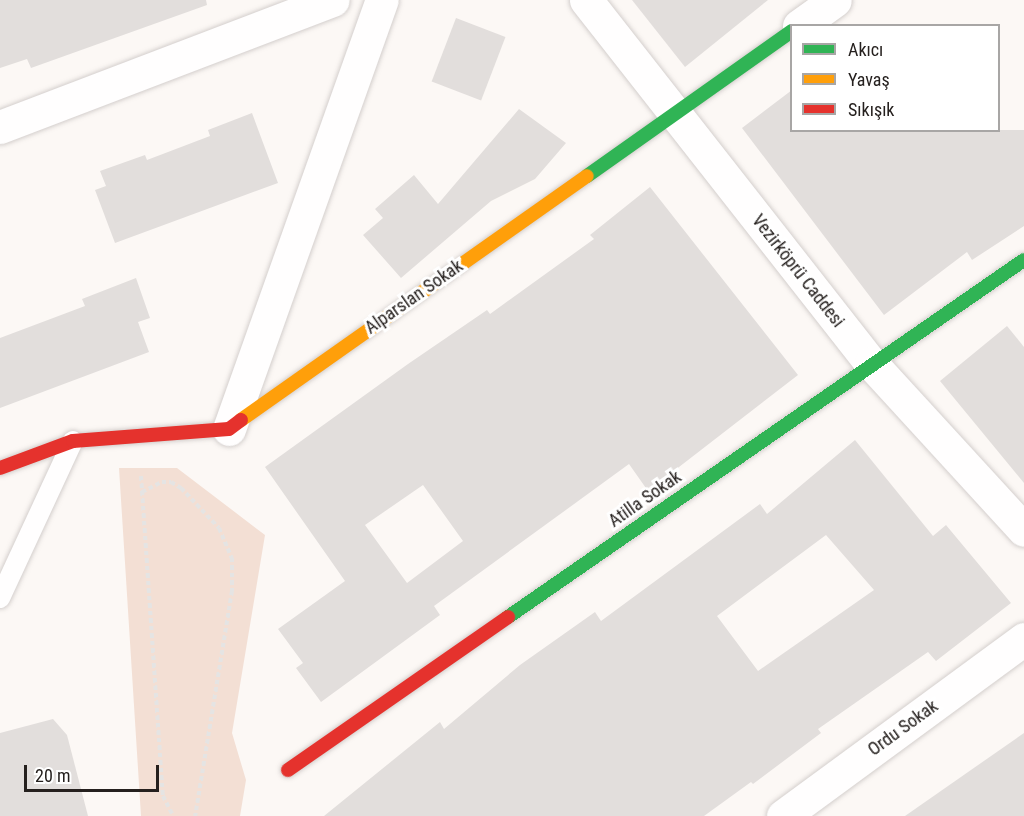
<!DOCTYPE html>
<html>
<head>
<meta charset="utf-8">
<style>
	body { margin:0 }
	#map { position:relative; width:1024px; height:816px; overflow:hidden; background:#fcf8f5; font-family:"Roboto Condensed",sans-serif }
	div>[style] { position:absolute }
	.green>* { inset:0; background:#f3dfd4 }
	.building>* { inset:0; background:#e2dedc; transform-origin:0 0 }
	.path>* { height:4px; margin-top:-2px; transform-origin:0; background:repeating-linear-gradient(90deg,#e5e4e3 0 4.5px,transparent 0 7.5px) }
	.roads { filter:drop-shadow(0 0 2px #d4cfcd) drop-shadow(0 0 2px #d4cfcd) }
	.lane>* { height:20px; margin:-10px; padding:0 10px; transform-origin:10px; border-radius:10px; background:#fffefe }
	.street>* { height:33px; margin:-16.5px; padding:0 16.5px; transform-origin:16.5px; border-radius:16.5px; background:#fffefe }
	.fast>* { height:14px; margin:-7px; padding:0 7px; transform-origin:7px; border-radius:7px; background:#30b455 }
	.slow>* { height:14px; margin:-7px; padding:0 7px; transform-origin:7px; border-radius:7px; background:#ff9f0a }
	.jam>* { height:14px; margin:-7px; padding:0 7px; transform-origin:7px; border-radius:7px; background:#e5322d }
	span { translate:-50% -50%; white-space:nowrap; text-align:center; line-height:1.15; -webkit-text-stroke:6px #fff; paint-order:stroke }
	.street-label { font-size:18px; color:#25201e }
	.legend { position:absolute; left:790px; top:24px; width:210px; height:108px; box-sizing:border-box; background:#fff; border:2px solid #a8a6a5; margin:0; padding:8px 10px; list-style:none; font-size:18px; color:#25201e }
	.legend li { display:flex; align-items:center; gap:12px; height:30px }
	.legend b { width:30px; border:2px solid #a8a6a5 }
	.scale { position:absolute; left:24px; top:765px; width:135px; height:27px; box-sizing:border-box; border:3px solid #25201e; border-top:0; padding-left:8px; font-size:18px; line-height:21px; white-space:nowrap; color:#25201e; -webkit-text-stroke:4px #fff; paint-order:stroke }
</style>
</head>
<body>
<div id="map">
	<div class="green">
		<i style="clip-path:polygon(119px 468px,177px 468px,265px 535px,232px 733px,246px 780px,240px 816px,141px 816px)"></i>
	</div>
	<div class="building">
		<i style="clip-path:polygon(0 0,206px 0,207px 5px,31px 68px,27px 59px,0 68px)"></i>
		<i style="clip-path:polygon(632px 0,768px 0,685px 67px)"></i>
		<i style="left:456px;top:18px;width:53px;height:68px;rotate:21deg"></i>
		<i style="clip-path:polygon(792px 90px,792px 130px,1024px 130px,1024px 226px,972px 260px,967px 252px,884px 315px,742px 128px)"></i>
		<i style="clip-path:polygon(519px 109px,566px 143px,535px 179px,491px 201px,401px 278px,363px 235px,383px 218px,375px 209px,414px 175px,438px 204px)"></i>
		<i style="clip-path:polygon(252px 113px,278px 183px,115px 243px,95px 190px,106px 186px,100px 171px,145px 155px,147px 160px,210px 136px,208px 130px)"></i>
		<i style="clip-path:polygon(evenodd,650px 187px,798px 375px,648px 491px,629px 464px,434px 606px,440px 615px,321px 702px,296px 668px,303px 663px,278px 629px,345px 581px,265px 467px,408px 364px,487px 310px,490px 314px,594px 239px,590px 235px,650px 187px,423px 485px,463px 541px,407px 583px,365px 525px,423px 485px)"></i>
		<i style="clip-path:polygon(136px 278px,150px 318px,138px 322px,149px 352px,0 408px,0 338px,85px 306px,82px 299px)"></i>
		<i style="clip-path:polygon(1007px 326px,1024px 347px,1024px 483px,940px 381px)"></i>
		<i style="clip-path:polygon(evenodd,855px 440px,933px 536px,946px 525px,1011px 603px,936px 661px,928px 652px,818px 729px,821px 733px,753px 784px,751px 782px,704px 816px,324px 816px,440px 722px,444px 729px,520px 665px,595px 612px,601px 621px,760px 504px,767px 514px,855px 440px,826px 535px,874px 590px,758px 671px,717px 616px,826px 535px)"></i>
		<i style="clip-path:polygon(53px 719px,67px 735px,88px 816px,0 816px,0 733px)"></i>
		<i style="clip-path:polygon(1024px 733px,1024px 816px,905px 816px)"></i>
	</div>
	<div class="path">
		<i style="left:141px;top:476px;width:321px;rotate:86.1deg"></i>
		<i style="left:163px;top:796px;width:22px;rotate:63deg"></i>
		<i style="left:142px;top:492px;width:22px;rotate:-27deg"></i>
		<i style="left:162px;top:482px;width:9px"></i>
		<i style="left:171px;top:482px;width:12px;rotate:31deg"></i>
		<i style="left:181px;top:488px;width:55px;rotate:46.5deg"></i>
		<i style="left:219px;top:528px;width:33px;rotate:67deg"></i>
		<i style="left:232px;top:558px;width:33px;rotate:90deg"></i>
		<i style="left:232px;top:591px;width:228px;rotate:99.3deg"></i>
	</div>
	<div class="roads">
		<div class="lane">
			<i style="left:0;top:598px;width:173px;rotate:-65.1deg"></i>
		</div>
		<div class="street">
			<i style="left:586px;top:0;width:462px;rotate:51.9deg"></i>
			<i style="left:871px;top:363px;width:226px;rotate:47.5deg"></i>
			<i style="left:799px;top:26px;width:44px;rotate:-35.8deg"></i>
			<i style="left:0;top:127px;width:356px;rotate:-20.9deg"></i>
			<i style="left:229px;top:429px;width:455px;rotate:-70.4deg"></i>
			<i style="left:783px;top:816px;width:299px;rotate:-36.3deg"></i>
		</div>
		<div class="fast">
			<i style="left:587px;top:176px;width:251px;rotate:-35.3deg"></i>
			<i style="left:508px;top:617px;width:627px;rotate:-34.68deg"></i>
		</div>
		<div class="slow">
			<i style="left:241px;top:420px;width:423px;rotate:-35.2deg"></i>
		</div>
		<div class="jam">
			<i style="left:0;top:468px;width:78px;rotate:-20.3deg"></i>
			<i style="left:73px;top:441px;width:156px;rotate:-4.4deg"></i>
			<i style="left:229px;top:429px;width:15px;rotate:-37deg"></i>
			<i style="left:288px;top:770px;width:268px;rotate:-34.8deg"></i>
		</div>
	</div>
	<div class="street-label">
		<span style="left:798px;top:271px;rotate:52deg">Vezirköprü Caddesi</span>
		<span style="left:414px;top:297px;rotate:-35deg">Alparslan Sokak</span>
		<span style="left:645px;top:499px;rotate:-35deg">Atilla Sokak</span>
		<span style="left:903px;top:728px;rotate:-36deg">Ordu Sokak</span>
	</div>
	<ul class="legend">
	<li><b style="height:8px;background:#30b455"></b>Akıcı</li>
	<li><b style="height:8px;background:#ff9f0a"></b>Yavaş</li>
	<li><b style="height:8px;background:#e5322d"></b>Sıkışık</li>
	</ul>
	<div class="scale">20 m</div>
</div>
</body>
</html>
